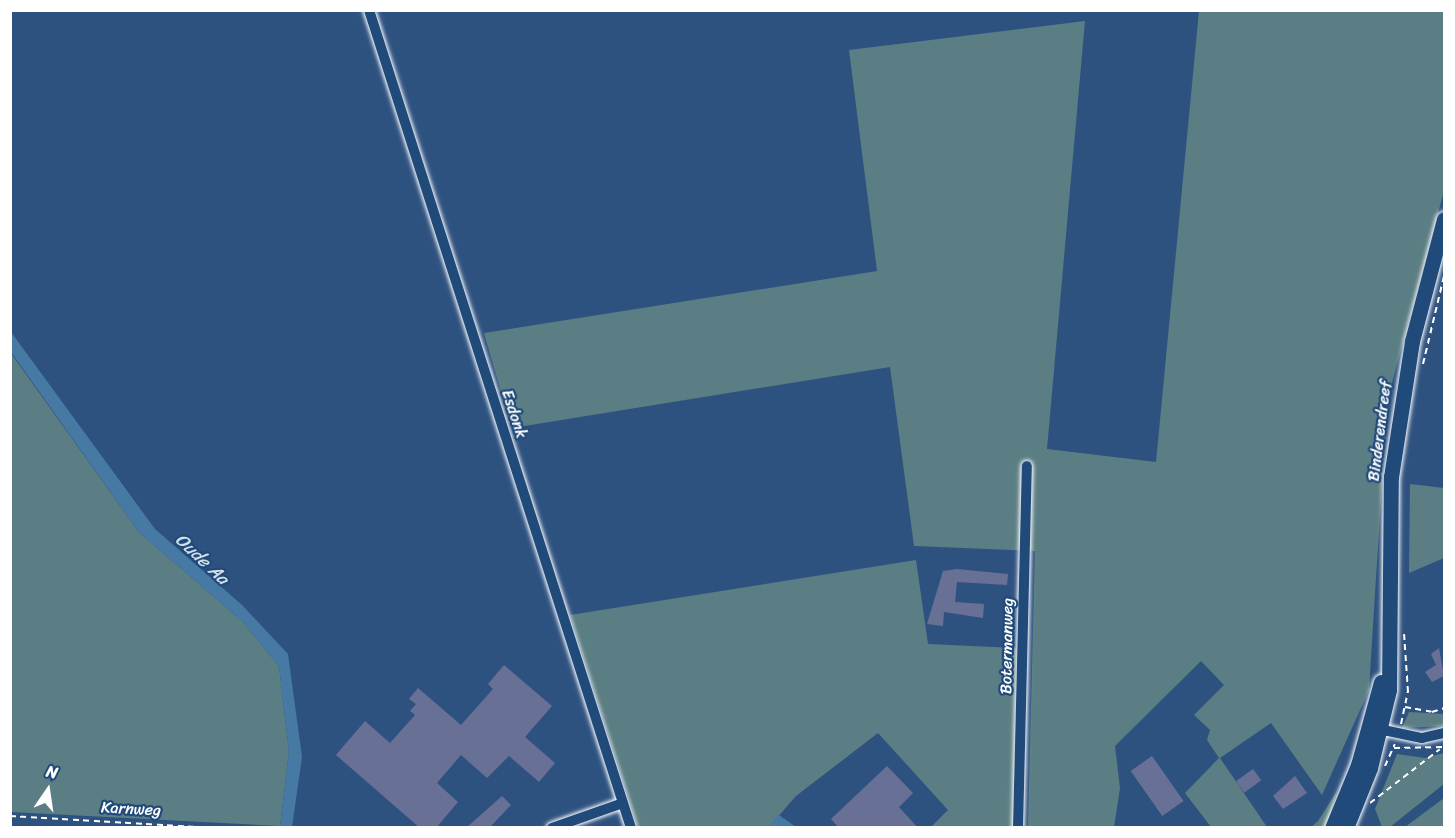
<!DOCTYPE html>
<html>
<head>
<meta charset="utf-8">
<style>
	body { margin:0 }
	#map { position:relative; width:1455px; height:838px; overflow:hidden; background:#2e5280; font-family:Sriracha,sans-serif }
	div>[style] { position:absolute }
	.green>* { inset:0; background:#5a7e83 }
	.water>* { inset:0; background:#4679a4 }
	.building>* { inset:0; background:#687096; transform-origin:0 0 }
	.path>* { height:2px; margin-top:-1px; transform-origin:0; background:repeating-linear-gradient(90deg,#fff 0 6px,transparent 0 10.5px) }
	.roads { filter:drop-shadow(0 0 2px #fff) drop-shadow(0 0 2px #fff) }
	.minor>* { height:10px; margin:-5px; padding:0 5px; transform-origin:5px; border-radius:5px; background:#1f4a7a }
	.secondary>* { height:15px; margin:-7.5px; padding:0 7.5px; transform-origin:7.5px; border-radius:7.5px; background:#1f4a7a }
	span { translate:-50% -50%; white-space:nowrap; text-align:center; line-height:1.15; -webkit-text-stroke:4.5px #1f4a7a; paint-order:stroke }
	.street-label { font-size:16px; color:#fff }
	.water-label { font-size:18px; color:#d1dee8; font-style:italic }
	.frame { position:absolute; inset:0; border:12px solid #fff; pointer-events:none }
	.north { position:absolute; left:18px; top:760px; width:60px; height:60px; -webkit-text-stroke:4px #1f4a7a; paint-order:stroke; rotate:13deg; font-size:16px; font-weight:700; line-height:24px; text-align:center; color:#fff }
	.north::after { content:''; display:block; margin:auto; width:21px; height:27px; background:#fff; clip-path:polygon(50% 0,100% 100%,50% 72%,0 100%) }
</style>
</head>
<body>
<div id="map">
	<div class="green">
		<i style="clip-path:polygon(1199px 11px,1444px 11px,1444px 191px,1387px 401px,1369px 690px,1322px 795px,1271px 723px,1220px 758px,1267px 827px,1211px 827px,1185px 793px,1219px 758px,1207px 740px,1210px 730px,1194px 715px,1224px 685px,1201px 661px,1115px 746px,1120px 788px,1114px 827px,1028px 827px,1035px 551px,914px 546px,890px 367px,512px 428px,484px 333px,877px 271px,849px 50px,1085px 21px,1047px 449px,1156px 462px)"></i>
		<i style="clip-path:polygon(10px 352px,139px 532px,243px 622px,279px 666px,289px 752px,280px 826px,11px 812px)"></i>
		<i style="clip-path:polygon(1410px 484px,1444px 488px,1444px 558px,1409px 573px)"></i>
		<i style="clip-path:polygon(916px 560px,928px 644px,1016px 648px,1013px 827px,931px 827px,948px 810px,878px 733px,796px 796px,769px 827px,638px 827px,570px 615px)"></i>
		<i style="clip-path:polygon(1409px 712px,1444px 714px,1444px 726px,1402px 728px)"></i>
		<i style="clip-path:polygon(1444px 753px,1444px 784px,1390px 827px,1382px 827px,1375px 809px,1397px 754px,1425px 758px)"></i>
		<i style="clip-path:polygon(1337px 791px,1326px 827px,1310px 828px,1318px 821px)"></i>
		<i style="clip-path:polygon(1444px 798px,1444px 827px,1405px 827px)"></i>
	</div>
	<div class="water">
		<i style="clip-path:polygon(11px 332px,155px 529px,242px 605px,288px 654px,302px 757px,292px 827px,280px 826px,289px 752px,279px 666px,243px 622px,139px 532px,11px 352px)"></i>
		<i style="clip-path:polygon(779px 815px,796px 827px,769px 827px)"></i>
	</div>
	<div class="building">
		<i style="clip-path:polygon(957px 569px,1008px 574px,1007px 585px,957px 582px,955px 602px,984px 604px,983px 618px,944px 612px,943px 626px,927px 624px,943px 571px)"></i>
		<i style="clip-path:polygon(1439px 648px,1444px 676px,1432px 682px,1425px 672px,1436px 665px,1431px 654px)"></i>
		<i style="clip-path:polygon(504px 665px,552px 706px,525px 737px,555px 763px,539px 782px,509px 756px,487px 778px,461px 755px,437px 783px,458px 802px,436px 828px,420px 828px,336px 755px,365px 721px,390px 743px,415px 715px,410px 711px,416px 704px,409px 699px,418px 688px,461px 725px,493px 689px,488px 684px)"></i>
		<i style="left:1152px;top:756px;width:55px;height:26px;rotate:55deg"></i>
		<i style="clip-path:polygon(887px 766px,913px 793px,899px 807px,918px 828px,839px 828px,831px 819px)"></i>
		<i style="left:1253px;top:769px;width:14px;height:21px;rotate:54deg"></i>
		<i style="clip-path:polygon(1295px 776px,1307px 793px,1283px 809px,1273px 796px)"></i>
		<i style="clip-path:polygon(502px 796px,511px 805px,489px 828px,466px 828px)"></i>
	</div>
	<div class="path">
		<i style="left:1423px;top:364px;width:90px;rotate:-76.6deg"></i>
		<i style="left:1405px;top:707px;width:27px;rotate:10deg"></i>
		<i style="left:1432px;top:712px;width:13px;rotate:-18deg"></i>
		<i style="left:1401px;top:724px;width:33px;rotate:-78deg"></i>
		<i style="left:1408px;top:692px;width:58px;rotate:-93.9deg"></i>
		<i style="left:1394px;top:748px;width:50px;rotate:-1.1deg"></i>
		<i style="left:1385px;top:766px;width:24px;rotate:-66deg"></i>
		<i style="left:1370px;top:803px;width:88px;rotate:-37.6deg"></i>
		<i style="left:10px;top:816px;width:204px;rotate:3.4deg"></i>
	</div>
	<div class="roads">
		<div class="minor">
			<i style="left:369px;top:10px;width:859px;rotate:72.24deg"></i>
			<i style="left:1374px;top:728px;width:49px;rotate:11.8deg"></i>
			<i style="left:1422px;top:738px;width:23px;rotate:-13deg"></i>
			<i style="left:552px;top:828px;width:75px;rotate:-19.4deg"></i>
			<i style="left:1018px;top:828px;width:362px;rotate:-88.6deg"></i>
		</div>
		<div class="secondary">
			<i style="left:1332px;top:828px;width:68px;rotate:-67.6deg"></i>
			<i style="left:1358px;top:765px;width:86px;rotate:-74.5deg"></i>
			<i style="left:1346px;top:828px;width:65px;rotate:-68.2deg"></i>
			<i style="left:1370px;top:768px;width:80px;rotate:-76.3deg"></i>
			<i style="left:1389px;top:690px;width:213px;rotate:-89.5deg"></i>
			<i style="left:1391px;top:477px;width:138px;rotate:-81.2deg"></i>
			<i style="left:1412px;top:341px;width:126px;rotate:-75.3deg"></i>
		</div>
	</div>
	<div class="street-label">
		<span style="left:514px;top:414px;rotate:72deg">Esdonk</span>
		<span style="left:1380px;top:431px;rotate:-83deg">Binderendreef</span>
		<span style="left:1007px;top:646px;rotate:-89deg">Botermanweg</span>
		<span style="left:131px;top:809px;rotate:3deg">Karnweg</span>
	</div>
	<div class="water-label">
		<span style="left:202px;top:559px;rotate:43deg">Oude Aa</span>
	</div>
	<div class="frame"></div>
	<div class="north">N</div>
</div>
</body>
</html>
